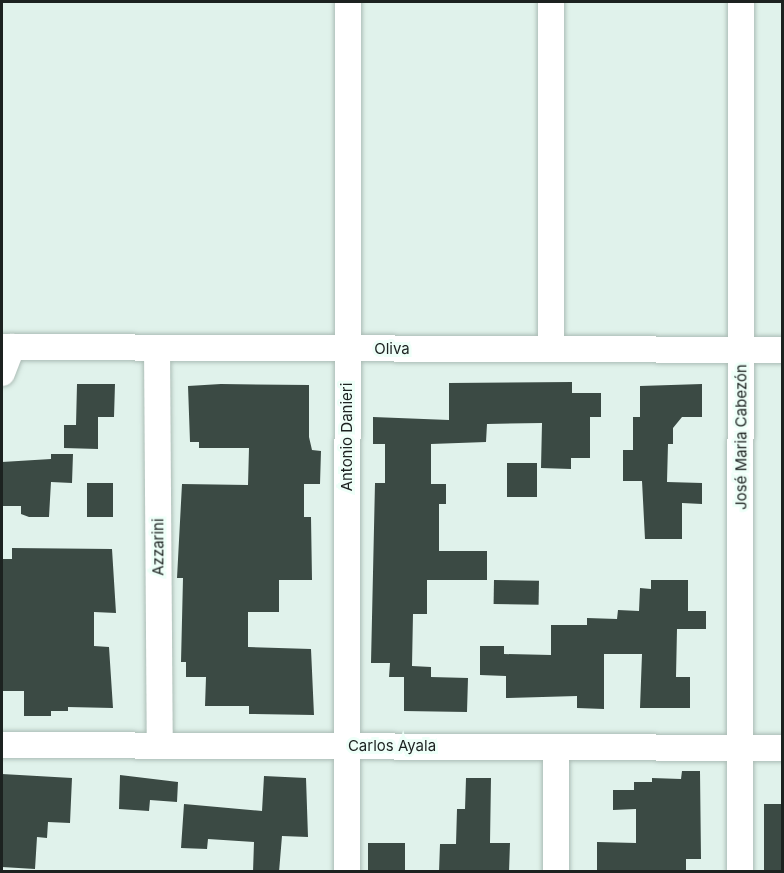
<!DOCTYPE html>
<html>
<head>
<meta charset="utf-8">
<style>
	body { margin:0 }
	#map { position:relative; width:784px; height:873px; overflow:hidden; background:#e0f2eb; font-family:Inter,sans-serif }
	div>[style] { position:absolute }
	.building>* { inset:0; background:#3b4a44; transform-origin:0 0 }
	.roads { filter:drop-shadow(0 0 2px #abbcb5) drop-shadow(0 0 2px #abbcb5) }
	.minor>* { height:26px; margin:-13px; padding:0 13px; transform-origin:13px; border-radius:13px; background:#fff }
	span { translate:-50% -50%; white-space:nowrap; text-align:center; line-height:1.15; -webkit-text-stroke:6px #eefff8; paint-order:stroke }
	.street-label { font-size:15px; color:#1c2220 }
	.frame { position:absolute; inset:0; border:3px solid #1c2220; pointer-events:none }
</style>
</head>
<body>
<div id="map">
	<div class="building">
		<i style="clip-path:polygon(572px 382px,572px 393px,601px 393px,601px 417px,590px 417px,590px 458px,571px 458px,571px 469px,541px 468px,542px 423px,487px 424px,486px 442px,431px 444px,431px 484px,446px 484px,446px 504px,439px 504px,439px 551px,487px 551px,487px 580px,427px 580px,427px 614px,413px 614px,412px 666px,431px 667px,431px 677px,468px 678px,467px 712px,404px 711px,404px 677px,389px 677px,390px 663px,371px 663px,375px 483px,385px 483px,385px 444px,373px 444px,373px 417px,449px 420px,449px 383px)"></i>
		<i style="clip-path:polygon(77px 384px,115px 384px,114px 417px,98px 417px,98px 449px,64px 448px,64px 425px,76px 425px)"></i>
		<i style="clip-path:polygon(221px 384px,309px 385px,309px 437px,312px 450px,321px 451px,320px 484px,304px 484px,304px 517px,311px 517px,312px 580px,279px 580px,279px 612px,248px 612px,248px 647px,311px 649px,314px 715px,249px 714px,249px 706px,205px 706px,206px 677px,186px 677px,186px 662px,181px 662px,183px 578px,177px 578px,182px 484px,248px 485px,249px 448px,199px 448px,199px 442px,190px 442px,188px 386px)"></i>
		<i style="clip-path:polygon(702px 384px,702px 417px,682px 417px,673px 428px,673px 444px,668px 444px,667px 482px,702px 483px,702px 504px,682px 503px,682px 539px,645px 539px,642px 481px,623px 481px,623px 450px,633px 450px,633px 417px,640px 417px,640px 386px)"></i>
		<i style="clip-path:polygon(51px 454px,73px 454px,72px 483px,51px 482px,49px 517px,29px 517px,21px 514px,21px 506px,2px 506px,2px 462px,51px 459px)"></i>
		<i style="left:507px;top:463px;width:30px;height:34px"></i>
		<i style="left:87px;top:483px;width:26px;height:34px"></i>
		<i style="clip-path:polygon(12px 548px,112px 549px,116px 613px,94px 612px,94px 646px,109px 647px,113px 708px,68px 707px,68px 711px,51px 711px,51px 716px,24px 716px,24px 691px,2px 691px,2px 559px,12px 559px)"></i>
		<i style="left:494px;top:580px;width:45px;height:24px;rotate:1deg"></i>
		<i style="clip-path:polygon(651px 580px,688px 580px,688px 611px,706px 611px,706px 629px,677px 629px,676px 677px,690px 677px,690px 708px,640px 708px,642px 654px,604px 654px,604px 709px,577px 708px,577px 696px,506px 698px,506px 676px,480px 675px,480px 646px,504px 646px,504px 654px,551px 655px,551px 625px,587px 625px,587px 618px,617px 619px,618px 610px,639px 611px,640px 588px,651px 589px)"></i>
		<i style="clip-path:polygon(682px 771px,700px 771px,701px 859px,686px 859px,686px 872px,597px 872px,597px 842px,636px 843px,636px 809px,613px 810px,613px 790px,634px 790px,634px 782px,652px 782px,652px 778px,681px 779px)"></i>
		<i style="clip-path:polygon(2px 774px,72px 778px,70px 823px,48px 822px,47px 838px,37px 837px,35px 869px,2px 867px)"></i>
		<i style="clip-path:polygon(120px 775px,178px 782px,177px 802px,150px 800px,149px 811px,119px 809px)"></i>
		<i style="clip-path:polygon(264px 776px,306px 778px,308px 837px,282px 836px,279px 872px,253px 872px,254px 842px,208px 839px,207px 849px,181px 848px,184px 804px,262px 811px)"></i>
		<i style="clip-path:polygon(466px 778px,491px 778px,490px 843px,510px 843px,509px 872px,439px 872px,440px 844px,456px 844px,457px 809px,465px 809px)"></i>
		<i style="left:764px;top:804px;width:19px;height:67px"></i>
		<i style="left:368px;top:843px;width:37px;height:29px"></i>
	</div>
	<div class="roads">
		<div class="minor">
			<i style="left:2px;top:347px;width:780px;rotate:0.22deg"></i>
			<i style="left:157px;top:348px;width:397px;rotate:89.6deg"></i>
			<i style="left:551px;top:349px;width:347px;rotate:-90deg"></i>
			<i style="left:2px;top:373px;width:28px;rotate:-69deg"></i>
			<i style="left:2px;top:745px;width:780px;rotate:0.22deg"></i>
			<i style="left:347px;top:872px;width:870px;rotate:-89.93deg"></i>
			<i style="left:556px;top:872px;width:125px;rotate:-90deg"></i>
			<i style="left:740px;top:872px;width:870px;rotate:-89.93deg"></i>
		</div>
	</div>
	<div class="street-label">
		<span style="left:392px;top:349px">Oliva</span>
		<span style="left:347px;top:437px;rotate:-90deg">Antonio Danieri</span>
		<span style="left:741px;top:437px;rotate:-90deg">José Maria Cabezón</span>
		<span style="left:158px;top:547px;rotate:-90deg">Azzarini</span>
		<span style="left:392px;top:746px">Carlos Ayala</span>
	</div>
	<div class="frame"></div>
</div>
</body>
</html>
